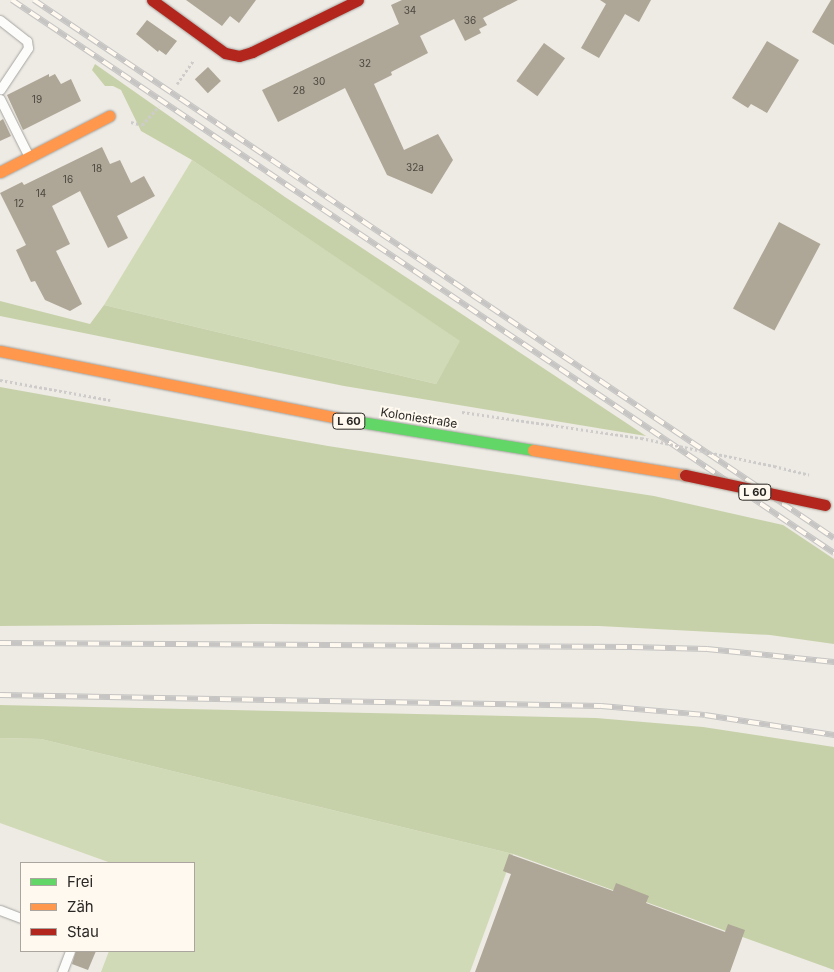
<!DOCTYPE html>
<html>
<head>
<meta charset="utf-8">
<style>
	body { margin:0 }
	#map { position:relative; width:834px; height:972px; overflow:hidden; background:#eeebe5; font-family:Inter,sans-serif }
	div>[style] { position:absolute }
	.green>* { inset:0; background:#d1dab6 }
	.forest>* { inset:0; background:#c7d1a9 }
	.building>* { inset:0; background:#aea696; transform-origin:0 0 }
	.path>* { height:3px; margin-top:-1.5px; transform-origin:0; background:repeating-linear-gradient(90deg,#ceccca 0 2.5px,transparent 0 5px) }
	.roads { filter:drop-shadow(0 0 1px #a6a49f) drop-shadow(0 0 1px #a6a49f) }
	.lane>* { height:9px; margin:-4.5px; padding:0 4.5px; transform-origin:4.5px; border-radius:4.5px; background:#fcfcfb }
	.fast>* { height:11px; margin:-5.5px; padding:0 5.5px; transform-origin:5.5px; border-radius:5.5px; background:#63d668 }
	.slow>* { height:11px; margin:-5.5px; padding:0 5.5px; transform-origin:5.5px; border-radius:5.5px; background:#ff974d }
	.jam>* { height:11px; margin:-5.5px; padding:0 5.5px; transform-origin:5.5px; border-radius:5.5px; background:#b3261e }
	.rail>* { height:5.5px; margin-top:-2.75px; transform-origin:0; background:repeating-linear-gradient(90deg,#fff9f0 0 11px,#c6c5c3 0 22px); box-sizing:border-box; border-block:1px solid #c6c5c3 }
	.path-bridge>* { height:3px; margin-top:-1.5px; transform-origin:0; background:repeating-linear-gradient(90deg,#ceccca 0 2.5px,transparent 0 5px) }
	.bridges { filter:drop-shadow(0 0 1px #aba499) drop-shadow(0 0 1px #aba499) }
	.jam-bridge>* { height:11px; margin:-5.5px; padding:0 5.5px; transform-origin:5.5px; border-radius:5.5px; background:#b3261e }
	span { translate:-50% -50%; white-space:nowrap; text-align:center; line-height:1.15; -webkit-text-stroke:4px #fff9f0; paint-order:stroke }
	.number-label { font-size:10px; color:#4b4840 }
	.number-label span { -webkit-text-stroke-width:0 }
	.shield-label span { padding:1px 4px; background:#fff9f0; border:1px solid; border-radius:4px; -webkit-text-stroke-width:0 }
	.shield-label { font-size:11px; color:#2a2824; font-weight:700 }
	.street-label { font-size:12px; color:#2a2824 }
	.legend { position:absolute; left:20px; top:862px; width:175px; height:90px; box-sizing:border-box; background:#fff9f0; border:1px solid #aaa59e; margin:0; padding:6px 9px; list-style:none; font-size:15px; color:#2a2824 }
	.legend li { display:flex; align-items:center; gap:10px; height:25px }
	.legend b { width:25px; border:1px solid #aaa59e }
</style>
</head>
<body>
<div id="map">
	<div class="green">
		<i style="clip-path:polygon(192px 160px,461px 341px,436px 384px,104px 305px)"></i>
		<i style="clip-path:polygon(0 738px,41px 739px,513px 854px,470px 972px,101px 972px,109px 951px,194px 951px,194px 863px,111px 863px,0 823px)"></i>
	</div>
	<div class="forest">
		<i style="clip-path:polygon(95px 64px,285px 197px,646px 436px,344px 386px,0 316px,0 301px,90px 324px,104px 305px,436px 384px,460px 341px,192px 160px,141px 131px,121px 90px,113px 86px,105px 86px,92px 70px)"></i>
		<i style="clip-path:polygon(0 387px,328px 446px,654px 496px,783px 525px,834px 559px,834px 644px,770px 635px,599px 626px,266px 624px,0 626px)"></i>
		<i style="clip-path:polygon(0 705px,596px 718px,703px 727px,834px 747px,834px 970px,513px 854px,41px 739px,0 738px)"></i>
	</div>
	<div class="building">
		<i style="clip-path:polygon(186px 0,256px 0,239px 23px,230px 16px,222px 26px)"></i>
		<i style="clip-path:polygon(402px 0,518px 0,483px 18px,487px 25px,479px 29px,481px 33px,465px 41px,454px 19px,420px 36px,428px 53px,391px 72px,392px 75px,374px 84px,404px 150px,438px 134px,453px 160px,432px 194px,387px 175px,345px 88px,278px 122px,262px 90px,399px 24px,391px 5px)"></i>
		<i style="clip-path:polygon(600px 0,651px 0,639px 22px,625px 14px,599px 58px,581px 48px,606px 4px)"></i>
		<i style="clip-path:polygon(831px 0,834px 0,834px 45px,812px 32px)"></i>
		<i style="clip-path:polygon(147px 20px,177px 41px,166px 55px,159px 50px,158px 52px,136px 34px)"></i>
		<i style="clip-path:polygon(767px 41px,799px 60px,767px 113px,751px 104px,748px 108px,732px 98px)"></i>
		<i style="left:544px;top:43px;width:26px;height:47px;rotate:36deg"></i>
		<i style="left:208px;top:67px;width:19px;height:18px;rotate:47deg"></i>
		<i style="clip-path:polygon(49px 74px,49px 77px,55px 74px,61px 84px,71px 79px,81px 101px,23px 130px,7px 95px)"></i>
		<i style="clip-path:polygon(3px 119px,11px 136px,0 141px,0 121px)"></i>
		<i style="clip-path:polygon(102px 147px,110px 164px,120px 160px,131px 183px,144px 176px,155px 196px,117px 216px,128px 238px,108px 248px,80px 191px,52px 206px,70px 244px,56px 251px,82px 304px,70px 311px,45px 300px,35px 281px,31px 282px,16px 250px,26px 245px,0 193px,22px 182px,24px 185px)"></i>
		<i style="left:779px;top:222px;width:47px;height:98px;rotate:28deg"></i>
		<i style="clip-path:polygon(509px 854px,613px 891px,616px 883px,649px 896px,646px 903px,725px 932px,728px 924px,745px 930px,730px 972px,475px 972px,511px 874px,503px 871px)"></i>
		<i style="clip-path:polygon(76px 951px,96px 951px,88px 970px,72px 964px)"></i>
	</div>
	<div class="path">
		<i style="left:177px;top:84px;width:29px;rotate:-55deg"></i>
		<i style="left:131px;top:122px;width:11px;rotate:15deg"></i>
		<i style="left:142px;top:125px;width:25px;rotate:-48deg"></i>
		<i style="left:0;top:380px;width:112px;rotate:10.3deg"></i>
		<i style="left:462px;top:412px;width:181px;rotate:8.3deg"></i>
		<i style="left:774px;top:466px;width:36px;rotate:14deg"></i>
	</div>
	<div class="roads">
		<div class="lane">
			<i style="left:0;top:20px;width:34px;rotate:38deg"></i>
			<i style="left:27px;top:41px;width:7px;rotate:82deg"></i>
			<i style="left:28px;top:48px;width:50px;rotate:123.7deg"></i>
			<i style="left:0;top:99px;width:63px;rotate:63.4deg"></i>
			<i style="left:0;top:910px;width:22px;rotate:21deg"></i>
			<i style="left:62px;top:972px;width:22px;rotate:-69deg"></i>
		</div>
		<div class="fast">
			<i style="left:342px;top:419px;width:193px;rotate:9.2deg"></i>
		</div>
		<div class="slow">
			<i style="left:0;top:172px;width:123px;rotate:-27.2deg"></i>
			<i style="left:0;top:351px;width:349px;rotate:11.2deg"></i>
			<i style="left:533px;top:450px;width:154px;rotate:9.3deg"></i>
		</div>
		<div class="jam">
			<i style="left:152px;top:0;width:90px;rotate:36deg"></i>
			<i style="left:225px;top:53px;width:14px;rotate:12deg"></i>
			<i style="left:239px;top:56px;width:14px;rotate:-17deg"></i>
			<i style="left:252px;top:52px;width:118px;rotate:-26.1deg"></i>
		</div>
	</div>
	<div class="rail">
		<i style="left:12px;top:0;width:991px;rotate:33.93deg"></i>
		<i style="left:34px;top:0;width:964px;rotate:33.92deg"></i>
		<i style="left:0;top:643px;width:632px;rotate:0.36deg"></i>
		<i style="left:632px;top:647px;width:75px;rotate:1.5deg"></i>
		<i style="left:707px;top:649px;width:128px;rotate:5.8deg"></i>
		<i style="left:0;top:695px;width:601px;rotate:1.05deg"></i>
		<i style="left:601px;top:706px;width:104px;rotate:4.9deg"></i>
		<i style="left:705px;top:715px;width:131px;rotate:8.8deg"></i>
	</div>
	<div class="path-bridge">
		<i style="left:641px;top:438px;width:136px;rotate:11.9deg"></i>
	</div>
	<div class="bridges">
		<div class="jam-bridge">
			<i style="left:685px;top:475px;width:143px;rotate:12.1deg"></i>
		</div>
	</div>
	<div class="number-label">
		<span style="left:410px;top:11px">34</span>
		<span style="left:470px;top:21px">36</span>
		<span style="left:365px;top:64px">32</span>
		<span style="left:319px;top:82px">30</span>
		<span style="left:299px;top:91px">28</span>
		<span style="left:37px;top:100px">19</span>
		<span style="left:415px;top:168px">32a</span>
		<span style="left:97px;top:169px">18</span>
		<span style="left:68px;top:180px">16</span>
		<span style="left:41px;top:194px">14</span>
		<span style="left:19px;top:204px">12</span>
	</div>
	<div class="shield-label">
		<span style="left:349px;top:421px">L 60</span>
		<span style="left:755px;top:492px">L 60</span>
	</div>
	<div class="street-label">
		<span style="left:419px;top:418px;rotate:9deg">Koloniestraße</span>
	</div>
	<ul class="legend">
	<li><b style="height:6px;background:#63d668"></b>Frei</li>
	<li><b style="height:6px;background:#ff974d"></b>Zäh</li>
	<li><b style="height:6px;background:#b3261e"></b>Stau</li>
	</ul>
</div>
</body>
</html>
